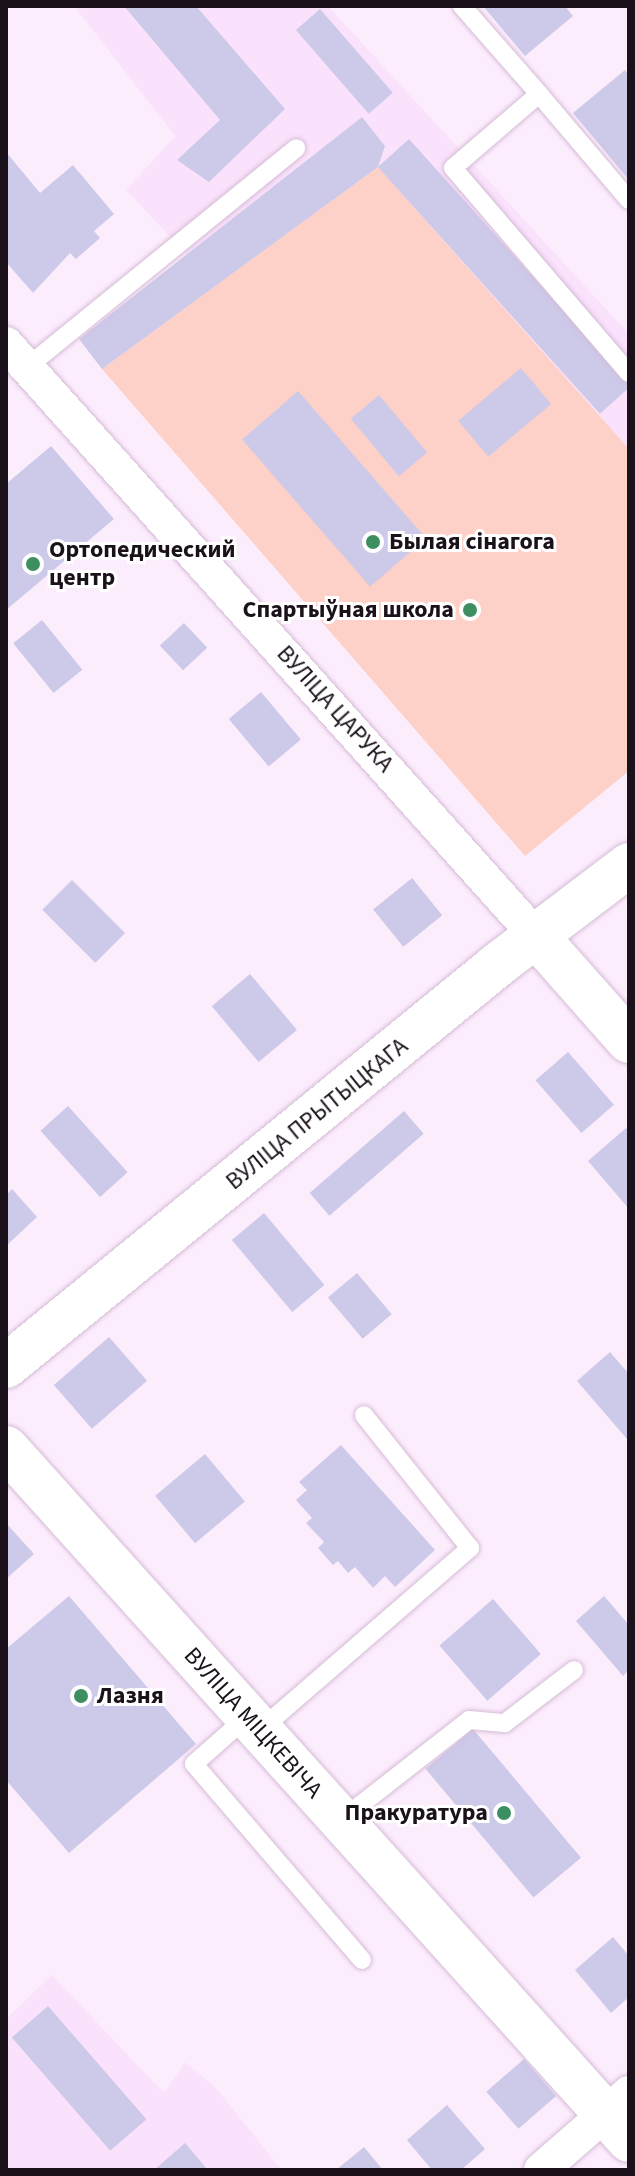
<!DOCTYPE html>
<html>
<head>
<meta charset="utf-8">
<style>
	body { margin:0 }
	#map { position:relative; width:635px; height:2176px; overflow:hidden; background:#fcedfd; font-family:"Source Sans 3",sans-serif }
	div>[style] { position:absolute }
	.built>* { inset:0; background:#fbe2fc }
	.green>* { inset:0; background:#fdd1c7 }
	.building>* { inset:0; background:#cdc9e9; transform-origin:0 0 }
	.roads { filter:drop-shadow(0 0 2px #d5bcd6) drop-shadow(0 0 2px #d5bcd6) }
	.service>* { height:18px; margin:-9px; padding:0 9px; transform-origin:9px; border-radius:9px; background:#fff }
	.minor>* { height:34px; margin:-17px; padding:0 17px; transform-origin:17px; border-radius:17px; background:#fff }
	.tertiary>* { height:44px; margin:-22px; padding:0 22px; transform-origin:22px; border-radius:22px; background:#fff }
	.secondary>* { height:44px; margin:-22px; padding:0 22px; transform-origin:22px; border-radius:22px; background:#fff }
	.dots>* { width:22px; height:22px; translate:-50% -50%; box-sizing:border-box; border:4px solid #fff; border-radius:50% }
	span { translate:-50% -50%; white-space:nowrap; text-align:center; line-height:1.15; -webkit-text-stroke:6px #fff; paint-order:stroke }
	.poi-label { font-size:24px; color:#1a111b; font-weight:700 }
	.left { translate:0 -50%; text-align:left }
	.right { translate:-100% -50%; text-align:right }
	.street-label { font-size:24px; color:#1a111b }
	.frame { position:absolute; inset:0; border:8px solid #1a111b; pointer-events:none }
</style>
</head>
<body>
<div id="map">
	<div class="built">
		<i style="clip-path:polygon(74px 6px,328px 6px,629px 334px,629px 449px,378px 167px,102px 369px,79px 339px,187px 255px,126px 190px,175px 136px)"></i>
		<i style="clip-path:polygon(52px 1975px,164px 2093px,185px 2062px,216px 2088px,282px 2170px,6px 2170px,6px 2019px)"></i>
	</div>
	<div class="green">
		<i style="clip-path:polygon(378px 167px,629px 449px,629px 771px,525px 856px,102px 369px)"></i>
	</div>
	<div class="building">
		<i style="clip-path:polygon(124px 6px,196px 6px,285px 109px,209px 182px,177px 160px,220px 120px)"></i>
		<i style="clip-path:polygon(483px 6px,565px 6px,573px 16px,525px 56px)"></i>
		<i style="left:320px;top:9px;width:111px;height:32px;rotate:49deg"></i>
		<i style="clip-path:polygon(625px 70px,629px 76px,629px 180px,573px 113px)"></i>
		<i style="clip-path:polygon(362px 117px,385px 146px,378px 167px,102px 369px,79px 339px)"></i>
		<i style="left:409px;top:139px;width:332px;height:42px;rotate:48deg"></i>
		<i style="clip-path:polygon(6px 152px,40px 193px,73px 165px,114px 214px,94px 231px,100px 238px,76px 259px,70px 253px,33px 293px,6px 262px)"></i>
		<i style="left:521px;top:368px;width:47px;height:82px;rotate:50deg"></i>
		<i style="left:298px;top:391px;width:195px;height:74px;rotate:49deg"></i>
		<i style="left:379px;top:395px;width:75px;height:37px;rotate:50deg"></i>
		<i style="clip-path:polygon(51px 446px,114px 519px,6px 610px,6px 484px)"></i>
		<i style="left:42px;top:620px;width:64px;height:37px;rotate:51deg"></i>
		<i style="left:184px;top:623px;width:34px;height:33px;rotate:47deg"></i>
		<i style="left:261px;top:692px;width:62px;height:42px;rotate:50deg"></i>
		<i style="left:412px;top:878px;width:48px;height:50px;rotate:51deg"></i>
		<i style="left:72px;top:880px;width:75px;height:42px;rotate:45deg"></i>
		<i style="left:250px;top:974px;width:73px;height:50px;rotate:50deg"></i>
		<i style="left:568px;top:1052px;width:70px;height:43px;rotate:49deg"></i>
		<i style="left:68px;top:1106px;width:89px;height:37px;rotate:48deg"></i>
		<i style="left:404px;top:1111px;width:30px;height:125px;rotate:49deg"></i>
		<i style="clip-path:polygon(626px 1128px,629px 1131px,629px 1209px,588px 1161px)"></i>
		<i style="clip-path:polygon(12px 1189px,37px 1217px,6px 1246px,6px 1195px)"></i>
		<i style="left:264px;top:1213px;width:94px;height:42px;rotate:50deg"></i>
		<i style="left:357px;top:1273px;width:54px;height:38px;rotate:50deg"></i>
		<i style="left:109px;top:1337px;width:58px;height:73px;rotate:49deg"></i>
		<i style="clip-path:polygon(610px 1352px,629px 1374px,627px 1439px,577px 1381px)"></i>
		<i style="clip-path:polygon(341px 1445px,435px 1550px,395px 1587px,385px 1576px,373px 1588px,355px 1567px,348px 1573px,338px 1561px,333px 1565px,318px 1548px,324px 1542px,306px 1523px,312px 1518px,296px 1500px,307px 1490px,299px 1482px)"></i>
		<i style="left:205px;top:1454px;width:62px;height:65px;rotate:50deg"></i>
		<i style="clip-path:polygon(6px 1523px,34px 1554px,6px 1579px)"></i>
		<i style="clip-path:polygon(69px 1596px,196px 1744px,69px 1853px,6px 1780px,6px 1649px)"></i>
		<i style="clip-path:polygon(604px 1596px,629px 1625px,629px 1670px,623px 1676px,576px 1621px)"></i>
		<i style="left:493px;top:1599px;width:73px;height:71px;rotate:49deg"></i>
		<i style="left:473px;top:1729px;width:168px;height:62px;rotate:50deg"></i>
		<i style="clip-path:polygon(613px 1937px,629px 1956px,629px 1997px,611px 2013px,575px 1970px)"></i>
		<i style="left:48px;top:2006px;width:150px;height:48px;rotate:49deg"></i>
		<i style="left:524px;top:2059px;width:49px;height:50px;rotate:49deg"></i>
		<i style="clip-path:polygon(447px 2105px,485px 2149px,461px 2170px,432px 2170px,407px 2140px)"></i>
		<i style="clip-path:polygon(185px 2143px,208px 2170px,154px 2170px)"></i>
		<i style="clip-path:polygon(364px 2147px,383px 2170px,336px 2170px)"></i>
	</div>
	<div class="roads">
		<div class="service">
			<i style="left:462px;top:6px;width:117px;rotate:48.8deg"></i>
			<i style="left:539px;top:94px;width:113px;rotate:139.3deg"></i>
			<i style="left:453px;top:168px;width:270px;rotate:49.4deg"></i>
			<i style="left:539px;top:94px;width:139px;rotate:49.7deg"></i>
			<i style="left:27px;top:367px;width:347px;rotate:-39.1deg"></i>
			<i style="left:248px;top:1716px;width:72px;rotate:138.4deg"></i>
			<i style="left:194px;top:1764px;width:258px;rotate:49.4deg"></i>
			<i style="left:260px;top:1730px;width:278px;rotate:-40.9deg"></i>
			<i style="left:470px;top:1548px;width:170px;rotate:-128.6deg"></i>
			<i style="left:341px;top:1820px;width:162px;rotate:-38deg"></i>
			<i style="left:469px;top:1720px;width:36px;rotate:5deg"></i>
			<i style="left:505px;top:1723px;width:87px;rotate:-37.5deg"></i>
		</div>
		<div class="minor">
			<i style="left:6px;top:344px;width:796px;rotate:48.16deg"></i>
			<i style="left:541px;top:2170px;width:117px;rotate:-41.2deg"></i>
		</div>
		<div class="tertiary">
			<i style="left:537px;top:937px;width:139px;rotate:48.5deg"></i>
			<i style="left:6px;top:1448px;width:931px;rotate:48deg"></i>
		</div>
		<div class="secondary">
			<i style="left:6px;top:1366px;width:638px;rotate:-39.21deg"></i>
			<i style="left:500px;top:963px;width:162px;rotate:-37.2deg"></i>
		</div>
	</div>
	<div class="dots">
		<i style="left:373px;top:542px;background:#3d8f61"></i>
		<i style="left:33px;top:564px;background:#3d8f61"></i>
		<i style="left:470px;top:610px;background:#3d8f61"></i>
		<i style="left:81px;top:1696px;background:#3d8f61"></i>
		<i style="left:504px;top:1813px;background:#3d8f61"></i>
	</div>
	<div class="poi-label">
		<span class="left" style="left:389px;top:542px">Былая сінагога</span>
		<span class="left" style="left:49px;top:564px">Ортопедический<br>центр</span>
		<span class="right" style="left:454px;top:610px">Спартыўная школа</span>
		<span class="left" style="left:97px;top:1696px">Лазня</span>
		<span class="right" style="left:488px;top:1813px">Пракуратура</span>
	</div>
	<div class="street-label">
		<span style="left:335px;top:709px;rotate:48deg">ВУЛІЦА ЦАРУКА</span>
		<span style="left:317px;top:1114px;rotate:-39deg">ВУЛІЦА ПРЫТЫЦКАГА</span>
		<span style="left:253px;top:1723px;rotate:48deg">ВУЛІЦА МІЦКЕВІЧА</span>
	</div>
	<div class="frame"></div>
</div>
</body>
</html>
